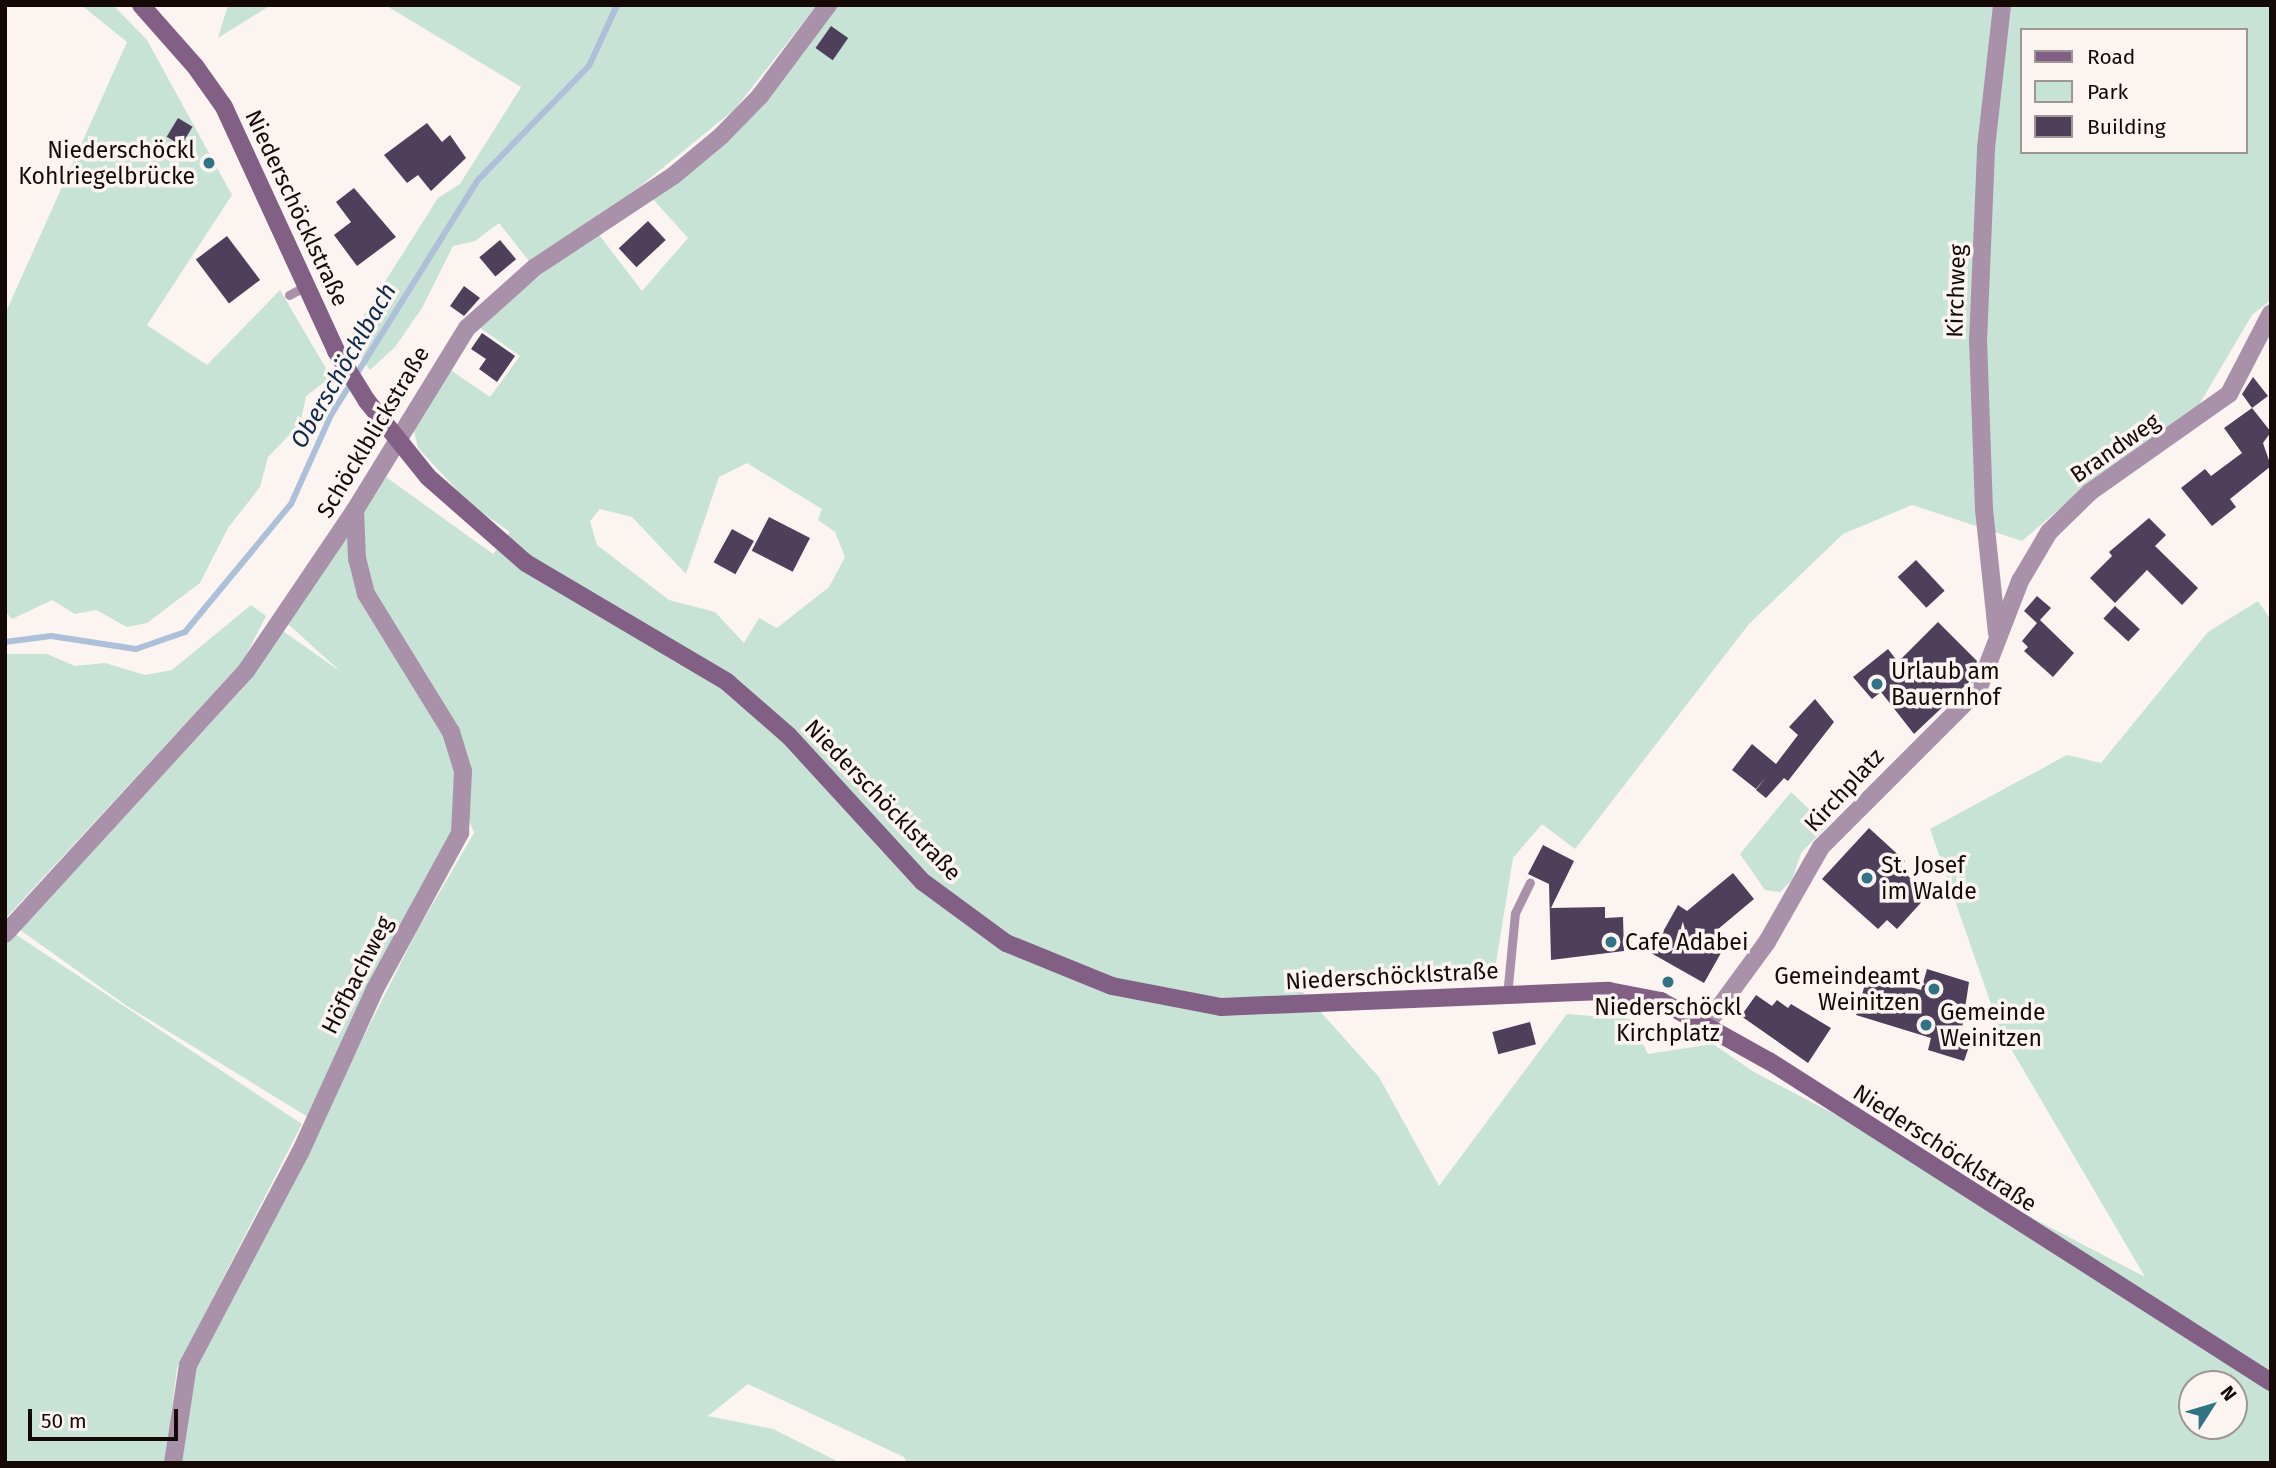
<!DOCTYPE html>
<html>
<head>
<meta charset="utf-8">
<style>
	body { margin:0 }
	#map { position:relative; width:2276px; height:1468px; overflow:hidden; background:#fcf4f1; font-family:"Fira Sans",sans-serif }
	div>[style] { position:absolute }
	.green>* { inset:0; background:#c7e3d5 }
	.stream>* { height:6px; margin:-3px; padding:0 3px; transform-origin:3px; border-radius:3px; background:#acc0da }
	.building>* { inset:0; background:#4e405a; transform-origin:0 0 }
	.service>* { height:9px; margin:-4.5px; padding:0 4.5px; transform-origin:4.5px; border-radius:4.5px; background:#a991aa }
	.minor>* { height:18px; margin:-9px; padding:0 9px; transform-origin:9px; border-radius:9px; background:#a991aa }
	.secondary>* { height:18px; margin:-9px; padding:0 9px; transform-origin:9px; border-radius:9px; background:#826085 }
	.dots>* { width:19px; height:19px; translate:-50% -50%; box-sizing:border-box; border:4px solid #fcf4f1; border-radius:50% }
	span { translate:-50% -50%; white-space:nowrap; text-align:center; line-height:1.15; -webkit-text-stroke:7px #fcf4f1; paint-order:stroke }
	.poi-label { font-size:23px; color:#140905 }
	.right { translate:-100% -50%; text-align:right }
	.left { translate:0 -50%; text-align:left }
	.street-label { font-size:23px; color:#140905 }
	.water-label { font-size:24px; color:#0d2a4d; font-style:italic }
	.frame { position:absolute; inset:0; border:7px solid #140905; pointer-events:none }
	.legend { position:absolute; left:2020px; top:28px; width:228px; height:126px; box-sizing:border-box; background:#fcf4f1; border:2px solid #9f9693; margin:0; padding:9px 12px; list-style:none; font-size:21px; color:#140905 }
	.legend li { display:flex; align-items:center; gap:14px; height:35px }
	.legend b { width:35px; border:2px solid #9f9693 }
	.north { position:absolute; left:2178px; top:1370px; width:70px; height:70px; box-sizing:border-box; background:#fcf4f1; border:2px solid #9f9693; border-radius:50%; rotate:53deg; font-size:19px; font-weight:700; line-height:28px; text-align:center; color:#140905 }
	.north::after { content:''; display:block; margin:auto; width:24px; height:32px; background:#307384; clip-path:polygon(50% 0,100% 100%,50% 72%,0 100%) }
	.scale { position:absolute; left:28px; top:1409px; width:150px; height:32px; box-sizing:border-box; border:4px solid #140905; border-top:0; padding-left:9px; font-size:21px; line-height:24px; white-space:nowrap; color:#140905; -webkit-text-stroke:5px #fcf4f1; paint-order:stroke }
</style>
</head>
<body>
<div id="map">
	<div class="green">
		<i style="clip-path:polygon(81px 5px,113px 5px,147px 40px,232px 195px,147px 325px,207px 365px,280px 290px,331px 377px,306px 396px,300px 424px,268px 457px,260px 487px,228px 528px,200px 583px,147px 623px,127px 627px,96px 610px,75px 614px,52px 600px,12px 619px,5px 611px,5px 314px,127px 42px)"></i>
		<i style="clip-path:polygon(228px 5px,271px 5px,218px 38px)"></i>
		<i style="clip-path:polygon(385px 5px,817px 5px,735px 109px,638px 188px,529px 261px,499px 223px,475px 241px,453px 246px,422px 308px,395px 347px,370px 370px,348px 340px,438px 198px,460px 184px,521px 87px)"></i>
		<i style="clip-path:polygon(evenodd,834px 5px,2271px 5px,2271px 300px,2252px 315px,2190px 420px,2086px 486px,2022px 541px,1912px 505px,1843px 534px,1749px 624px,1575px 849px,1542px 824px,1513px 858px,1495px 969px,1301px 990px,1379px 1077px,1439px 1186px,1567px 1014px,1630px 1019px,1648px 1054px,1713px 1044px,1754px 1072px,2145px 1277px,2000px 1030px,1930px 829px,2067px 755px,2101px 763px,2208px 632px,2258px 601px,2271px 620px,2271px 1463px,907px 1463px,904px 1457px,748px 1384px,708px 1416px,773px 1429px,841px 1463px,182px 1463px,195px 1370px,417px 931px,474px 833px,462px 801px,456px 826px,308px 1117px,127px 1006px,20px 930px,243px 688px,283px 631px,341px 672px,288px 624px,386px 477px,493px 554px,510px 532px,470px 504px,418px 448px,414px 431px,449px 369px,490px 397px,520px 356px,476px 325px,597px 232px,642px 291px,688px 238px,652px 198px,834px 5px,2022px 30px,2246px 30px,2246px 152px,2022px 152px,2022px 30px,834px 5px,747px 463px,822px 509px,818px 520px,835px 532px,845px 557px,829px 587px,777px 628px,759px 618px,744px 643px,715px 612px,669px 600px,597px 545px,590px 521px,600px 509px,632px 517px,686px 574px,719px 477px,747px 463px,834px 5px,2192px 1384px,2234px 1384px,2234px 1426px,2192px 1426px,2192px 1384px)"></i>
		<i style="clip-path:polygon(251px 605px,266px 616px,243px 661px,5px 919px,5px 654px,47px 654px,75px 666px,105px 663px,145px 675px,172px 670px)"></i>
		<i style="clip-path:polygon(1791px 792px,1827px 826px,1801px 853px,1792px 880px,1780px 892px,1765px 890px,1740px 854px)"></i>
		<i style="clip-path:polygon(15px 934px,302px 1124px,177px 1368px,165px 1463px,5px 1463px,5px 945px)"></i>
	</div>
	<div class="stream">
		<i style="left:5px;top:642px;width:46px;rotate:-7.4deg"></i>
		<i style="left:51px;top:636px;width:86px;rotate:8.7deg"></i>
		<i style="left:136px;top:649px;width:52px;rotate:-19.1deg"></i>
		<i style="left:185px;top:632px;width:166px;rotate:-50.4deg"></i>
		<i style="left:291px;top:504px;width:98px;rotate:-65.8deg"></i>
		<i style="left:331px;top:415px;width:277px;rotate:-58deg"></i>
		<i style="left:478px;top:180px;width:159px;rotate:-45.8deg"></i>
		<i style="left:589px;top:66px;width:67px;rotate:-65.3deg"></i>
	</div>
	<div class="building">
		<i style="left:831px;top:26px;width:21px;height:27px;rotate:35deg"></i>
		<i style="left:178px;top:118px;width:17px;height:22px;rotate:31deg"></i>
		<i style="clip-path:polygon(427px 123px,442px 142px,450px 135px,466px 158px,431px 191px,418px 175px,407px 183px,384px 155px)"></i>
		<i style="clip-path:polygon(354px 188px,396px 237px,357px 266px,334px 235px,351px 222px,336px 202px)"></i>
		<i style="left:648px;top:221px;width:26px;height:40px;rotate:47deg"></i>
		<i style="left:227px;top:236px;width:55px;height:39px;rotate:53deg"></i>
		<i style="left:500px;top:240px;width:25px;height:27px;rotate:50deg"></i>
		<i style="clip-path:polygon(464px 286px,480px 298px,464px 316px,450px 306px)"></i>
		<i style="clip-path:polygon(482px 333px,515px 356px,497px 382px,479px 369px,486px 359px,471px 349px)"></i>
		<i style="clip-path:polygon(2253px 377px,2268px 396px,2252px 408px,2242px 394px)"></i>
		<i style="clip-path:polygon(2252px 408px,2271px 432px,2263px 443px,2271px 466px,2230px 499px,2236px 507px,2212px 526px,2181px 488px,2205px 469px,2211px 476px,2242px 453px,2224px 428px)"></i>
		<i style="left:769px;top:517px;width:46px;height:38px;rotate:27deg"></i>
		<i style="clip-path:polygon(2149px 518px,2166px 535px,2155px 546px,2198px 588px,2182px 605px,2147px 570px,2115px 603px,2090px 578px,2112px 556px,2109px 552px)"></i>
		<i style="left:732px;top:529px;width:25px;height:38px;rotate:29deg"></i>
		<i style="left:1916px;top:560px;width:42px;height:25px;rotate:47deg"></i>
		<i style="clip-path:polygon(2037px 596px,2051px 608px,2040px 620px,2074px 653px,2053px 677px,2024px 651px,2028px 647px,2022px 641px,2037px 623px,2024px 611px)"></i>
		<i style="left:2115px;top:606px;width:34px;height:17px;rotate:43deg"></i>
		<i style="clip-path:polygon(1938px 622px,1977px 661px,1969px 682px,1914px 734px,1881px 692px,1872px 699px,1853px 677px,1888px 649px,1898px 662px)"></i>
		<i style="clip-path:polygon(1815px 699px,1834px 722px,1788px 781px,1784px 778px,1766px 798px,1756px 790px,1766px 777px,1756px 789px,1732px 770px,1752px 744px,1776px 764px,1798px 735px,1789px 727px)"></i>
		<i style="clip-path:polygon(1869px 828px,1905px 861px,1901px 865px,1908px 876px,1928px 895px,1897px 929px,1887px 920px,1878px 929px,1822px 879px)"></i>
		<i style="clip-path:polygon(1543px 845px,1574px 861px,1551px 908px,1605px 907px,1605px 918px,1623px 917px,1624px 951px,1551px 960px,1549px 884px,1528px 874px)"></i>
		<i style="clip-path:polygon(1733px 873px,1754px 899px,1717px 930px,1730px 937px,1704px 983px,1651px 953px,1678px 905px,1687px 911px)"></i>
		<i style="clip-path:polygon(1927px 969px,1969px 982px,1961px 1035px,1972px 1038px,1964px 1061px,1928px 1050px,1931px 1038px,1856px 1015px,1868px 974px,1921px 990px)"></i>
		<i style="clip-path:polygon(1756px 995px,1772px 1006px,1777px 1000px,1788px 1008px,1791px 1004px,1831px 1028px,1808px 1063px,1741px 1016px)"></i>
		<i style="left:1530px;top:1022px;width:23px;height:39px;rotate:75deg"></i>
	</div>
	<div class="service">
		<i style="left:289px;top:295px;width:19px;rotate:-28deg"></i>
		<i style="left:1507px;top:996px;width:83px;rotate:-84.5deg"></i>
		<i style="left:1515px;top:913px;width:34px;rotate:-64deg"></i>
	</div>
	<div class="minor">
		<i style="left:1997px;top:633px;width:124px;rotate:-96deg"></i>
		<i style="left:1984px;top:510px;width:168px;rotate:-92deg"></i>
		<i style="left:1978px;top:342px;width:194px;rotate:-87.6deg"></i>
		<i style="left:1986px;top:148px;width:144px;rotate:-83.6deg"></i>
		<i style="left:5px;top:934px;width:357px;rotate:-47.5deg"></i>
		<i style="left:246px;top:671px;width:194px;rotate:-55.9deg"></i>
		<i style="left:355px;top:510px;width:214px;rotate:-58.4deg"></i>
		<i style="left:467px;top:328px;width:90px;rotate:-41.8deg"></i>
		<i style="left:534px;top:268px;width:167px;rotate:-33.5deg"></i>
		<i style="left:673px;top:176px;width:62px;rotate:-39.8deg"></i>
		<i style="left:721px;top:136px;width:56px;rotate:-45.7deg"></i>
		<i style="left:760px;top:96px;width:114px;rotate:-53.2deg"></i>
		<i style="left:1707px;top:1024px;width:102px;rotate:-53.8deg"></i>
		<i style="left:1767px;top:942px;width:109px;rotate:-60.4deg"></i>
		<i style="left:1821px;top:847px;width:222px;rotate:-45deg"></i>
		<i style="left:1978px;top:690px;width:117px;rotate:-68.9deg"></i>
		<i style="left:2020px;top:581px;width:57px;rotate:-59.4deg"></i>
		<i style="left:2049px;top:532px;width:57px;rotate:-44.3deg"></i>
		<i style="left:2090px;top:492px;width:170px;rotate:-35.2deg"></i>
		<i style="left:2229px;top:394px;width:91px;rotate:-62.6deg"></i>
		<i style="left:173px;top:1463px;width:99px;rotate:-81.3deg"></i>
		<i style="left:188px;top:1365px;width:240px;rotate:-62.2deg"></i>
		<i style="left:300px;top:1153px;width:180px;rotate:-65.4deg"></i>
		<i style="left:375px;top:989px;width:178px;rotate:-61.4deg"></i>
		<i style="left:460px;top:833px;width:62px;rotate:-87.2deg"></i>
		<i style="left:463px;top:771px;width:41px;rotate:-107.1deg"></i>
		<i style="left:451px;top:732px;width:162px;rotate:-121.6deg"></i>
		<i style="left:366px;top:594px;width:36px;rotate:-104deg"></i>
		<i style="left:357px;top:559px;width:49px;rotate:-92.3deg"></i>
	</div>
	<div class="secondary">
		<i style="left:141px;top:5px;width:81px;rotate:48.5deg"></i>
		<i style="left:195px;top:66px;width:50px;rotate:54.7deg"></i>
		<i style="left:224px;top:107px;width:268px;rotate:65.3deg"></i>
		<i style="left:336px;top:351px;width:59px;rotate:58.2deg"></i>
		<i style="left:367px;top:401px;width:97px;rotate:51.2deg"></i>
		<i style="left:428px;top:477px;width:130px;rotate:41.3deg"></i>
		<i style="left:526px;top:563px;width:234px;rotate:30.6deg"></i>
		<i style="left:727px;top:682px;width:82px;rotate:41.1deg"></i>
		<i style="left:789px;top:736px;width:198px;rotate:47.5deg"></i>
		<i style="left:923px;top:882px;width:103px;rotate:36.3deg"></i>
		<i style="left:1006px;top:943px;width:114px;rotate:22.1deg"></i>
		<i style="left:1112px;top:986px;width:111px;rotate:10.9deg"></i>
		<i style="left:1221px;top:1007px;width:388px;rotate:-2.4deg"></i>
		<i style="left:1609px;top:991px;width:53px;rotate:10.9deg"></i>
		<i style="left:1661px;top:1001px;width:124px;rotate:29.1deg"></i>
		<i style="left:1769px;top:1061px;width:596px;rotate:32.6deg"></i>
	</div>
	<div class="dots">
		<i style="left:209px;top:163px;background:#307384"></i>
		<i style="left:1877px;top:684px;background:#307384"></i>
		<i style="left:1867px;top:878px;background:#307384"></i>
		<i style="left:1611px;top:942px;background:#307384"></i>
		<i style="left:1668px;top:982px;background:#307384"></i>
		<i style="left:1934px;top:989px;background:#307384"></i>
		<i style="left:1926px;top:1025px;background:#307384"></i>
	</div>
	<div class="poi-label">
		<span class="right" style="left:195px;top:163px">Niederschöckl<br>Kohlriegelbrücke</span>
		<span class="left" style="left:1891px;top:684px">Urlaub am<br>Bauernhof</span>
		<span class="left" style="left:1881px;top:878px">St. Josef<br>im Walde</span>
		<span class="left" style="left:1625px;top:942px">Cafe Adabei</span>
		<span class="right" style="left:1920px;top:989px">Gemeindeamt<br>Weinitzen</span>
		<span style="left:1668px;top:1020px">Niederschöckl<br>Kirchplatz</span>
		<span class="left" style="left:1940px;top:1025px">Gemeinde<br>Weinitzen</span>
	</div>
	<div class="street-label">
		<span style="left:297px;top:208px;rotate:65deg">Niederschöcklstraße</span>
		<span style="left:1956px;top:291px;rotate:-88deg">Kirchweg</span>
		<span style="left:373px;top:432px;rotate:-59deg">Schöcklblickstraße</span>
		<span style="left:2115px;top:448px;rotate:-35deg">Brandweg</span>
		<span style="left:1844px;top:790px;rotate:-47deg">Kirchplatz</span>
		<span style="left:883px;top:800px;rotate:46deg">Niederschöcklstraße</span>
		<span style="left:357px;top:975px;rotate:-63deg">Höfbachweg</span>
		<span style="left:1392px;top:976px;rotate:-3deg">Niederschöcklstraße</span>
		<span style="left:1945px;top:1148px;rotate:33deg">Niederschöcklstraße</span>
	</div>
	<div class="water-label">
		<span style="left:344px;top:366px;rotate:-60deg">Oberschöcklbach</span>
	</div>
	<div class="frame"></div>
	<ul class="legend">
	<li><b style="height:9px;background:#826085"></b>Road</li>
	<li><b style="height:19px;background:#c7e3d5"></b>Park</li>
	<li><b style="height:19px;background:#4e405a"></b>Building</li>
	</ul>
	<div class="north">N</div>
	<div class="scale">50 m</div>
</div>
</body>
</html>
